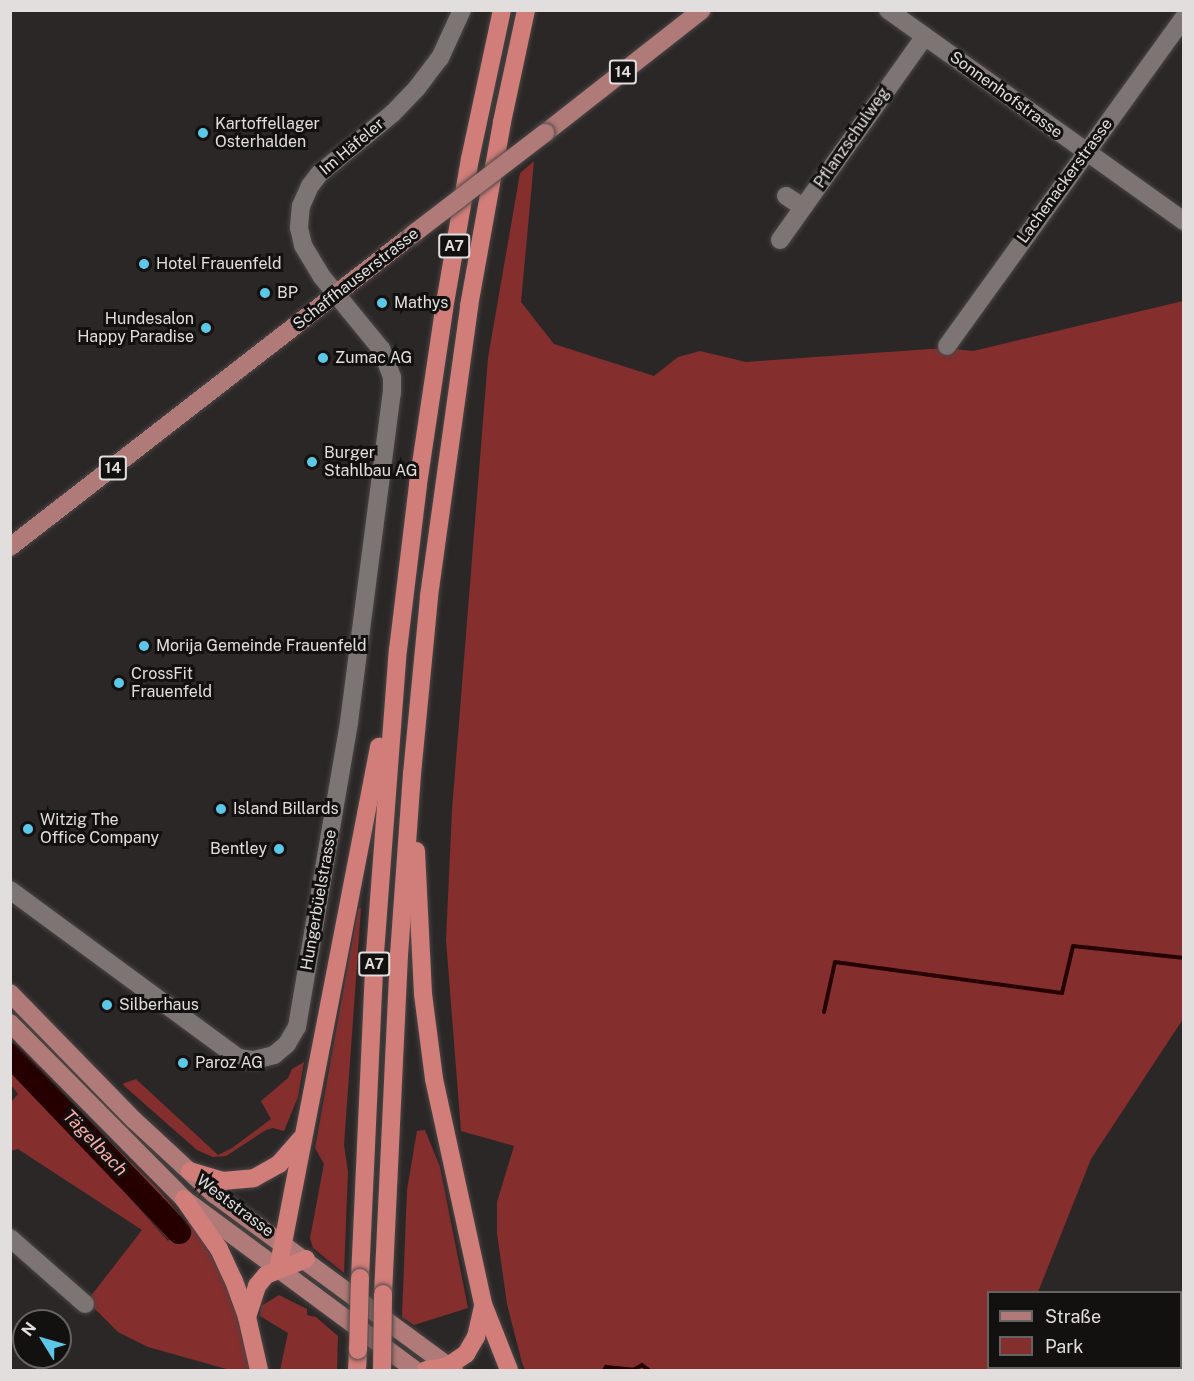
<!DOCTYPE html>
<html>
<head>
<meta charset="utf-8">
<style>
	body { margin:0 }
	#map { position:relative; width:1194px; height:1381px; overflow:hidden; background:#2c2727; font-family:"Public Sans",sans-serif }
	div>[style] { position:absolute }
	.green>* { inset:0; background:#852e2e }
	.stream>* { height:4px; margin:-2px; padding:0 2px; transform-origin:2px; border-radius:2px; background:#260000 }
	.river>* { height:24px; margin:-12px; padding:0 12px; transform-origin:12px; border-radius:12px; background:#260000 }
	.roads { filter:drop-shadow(0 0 2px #4a4645) drop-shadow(0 0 2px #4a4645) }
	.minor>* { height:18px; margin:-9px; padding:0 9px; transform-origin:9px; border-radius:9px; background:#7c7574 }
	.major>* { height:18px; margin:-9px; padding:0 9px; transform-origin:9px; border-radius:9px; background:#af7a77 }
	.highway>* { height:18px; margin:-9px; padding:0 9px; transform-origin:9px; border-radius:9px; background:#d17d79 }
	.bridges { filter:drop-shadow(0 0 2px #4a4645) drop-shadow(0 0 2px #4a4645) }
	.major-bridge>* { height:18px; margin:-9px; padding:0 9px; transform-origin:9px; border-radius:9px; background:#af7a77 }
	.highway-bridge>* { height:18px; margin:-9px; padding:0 9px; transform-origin:9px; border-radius:9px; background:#d17d79 }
	.dots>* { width:16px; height:16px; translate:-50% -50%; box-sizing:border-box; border:3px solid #131110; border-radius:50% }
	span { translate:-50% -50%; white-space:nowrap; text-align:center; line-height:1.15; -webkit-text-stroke:6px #131110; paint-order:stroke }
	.shield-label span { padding:2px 4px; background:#131110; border:2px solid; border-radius:4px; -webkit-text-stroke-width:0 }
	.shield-label { font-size:15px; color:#e1dedd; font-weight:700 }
	.street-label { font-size:16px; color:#e1dedd }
	.poi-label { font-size:16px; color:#e1dedd }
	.left { translate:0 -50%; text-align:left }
	.right { translate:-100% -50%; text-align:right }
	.water-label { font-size:18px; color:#ffaea9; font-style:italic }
	.frame { position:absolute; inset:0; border:12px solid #e1dedd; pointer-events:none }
	.legend { position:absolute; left:987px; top:1291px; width:195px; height:78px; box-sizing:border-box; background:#131110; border:2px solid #656362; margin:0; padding:8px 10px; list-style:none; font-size:18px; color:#e1dedd }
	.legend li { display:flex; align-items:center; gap:12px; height:30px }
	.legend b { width:30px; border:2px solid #656362 }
	.north { position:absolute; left:12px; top:1309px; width:60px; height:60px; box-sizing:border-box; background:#131110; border:2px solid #656362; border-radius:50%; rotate:307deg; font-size:16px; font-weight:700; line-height:24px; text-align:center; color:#e1dedd }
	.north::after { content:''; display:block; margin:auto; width:21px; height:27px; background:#5bc8e7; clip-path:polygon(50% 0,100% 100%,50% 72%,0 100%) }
</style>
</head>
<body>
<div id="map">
	<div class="green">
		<i style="clip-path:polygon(534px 161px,521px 302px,554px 344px,654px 376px,678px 357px,700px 351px,746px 362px,945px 348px,973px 351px,1183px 301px,1183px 1019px,1091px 1159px,1038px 1292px,988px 1292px,988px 1368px,1014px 1368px,1013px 1370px,525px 1370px,522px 1363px,507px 1304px,497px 1233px,497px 1202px,514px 1146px,461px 1131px,446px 940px,452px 810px,488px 358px,520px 173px)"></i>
		<i style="clip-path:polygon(361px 908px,344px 1145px,348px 1172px,344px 1273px,313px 1248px,310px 1238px,324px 1164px,315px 1148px,358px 909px)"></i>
		<i style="clip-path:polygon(11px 1045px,157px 1188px,186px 1222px,168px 1239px,99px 1163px,168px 1241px,189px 1220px,216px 1263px,234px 1302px,252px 1370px,230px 1370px,148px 1347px,118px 1332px,87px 1301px,142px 1230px,18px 1149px,11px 1151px,11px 1102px,18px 1094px,11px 1085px)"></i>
		<i style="clip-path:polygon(304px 1062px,298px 1097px,284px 1131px,273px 1128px,266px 1130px,226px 1156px,213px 1157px,197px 1150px,122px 1084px,136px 1079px,218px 1155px,232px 1148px,271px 1119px,261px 1101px,288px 1078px,292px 1069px)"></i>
		<i style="clip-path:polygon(425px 1130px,440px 1167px,468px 1308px,414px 1325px,402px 1317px,407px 1190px,417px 1131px)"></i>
		<i style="clip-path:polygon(279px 1295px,307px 1309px,307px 1315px,316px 1317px,338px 1336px,337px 1370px,280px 1370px,288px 1333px,260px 1316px,261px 1306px)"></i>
	</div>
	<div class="stream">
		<i style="left:824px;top:1012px;width:51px;rotate:-77.6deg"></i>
		<i style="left:835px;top:962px;width:229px;rotate:7.8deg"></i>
		<i style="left:1062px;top:993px;width:48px;rotate:-76.8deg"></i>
		<i style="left:1073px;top:946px;width:112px;rotate:6.2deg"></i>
		<i style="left:604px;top:1370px;width:4px;rotate:-56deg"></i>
		<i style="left:606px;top:1367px;width:27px;rotate:6deg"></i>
		<i style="left:633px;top:1370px;width:10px;rotate:-29deg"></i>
		<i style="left:642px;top:1365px;width:9px;rotate:36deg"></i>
	</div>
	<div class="river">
		<i style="left:10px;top:1055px;width:245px;rotate:46.3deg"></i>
	</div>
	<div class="roads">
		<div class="minor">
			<i style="left:888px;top:10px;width:364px;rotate:35.5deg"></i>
			<i style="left:786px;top:196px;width:20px;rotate:33deg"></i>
			<i style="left:780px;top:240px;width:250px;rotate:-54.6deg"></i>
			<i style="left:947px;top:346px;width:405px;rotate:-54.2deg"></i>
			<i style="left:10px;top:890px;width:284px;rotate:36.3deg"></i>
			<i style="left:239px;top:1058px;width:15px;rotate:8deg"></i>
			<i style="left:254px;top:1060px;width:21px;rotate:-14deg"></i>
			<i style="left:274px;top:1055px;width:17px;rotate:-40deg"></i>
			<i style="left:287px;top:1044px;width:20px;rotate:-60deg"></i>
			<i style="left:297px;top:1027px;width:309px;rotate:-80.3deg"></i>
			<i style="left:349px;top:722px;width:332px;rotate:-82.6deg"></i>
			<i style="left:392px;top:393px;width:16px;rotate:-90deg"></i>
			<i style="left:392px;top:377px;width:30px;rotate:-111deg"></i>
			<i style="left:381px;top:349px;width:93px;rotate:-129.3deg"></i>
			<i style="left:322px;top:277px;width:37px;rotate:-121deg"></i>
			<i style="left:303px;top:245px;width:18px;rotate:-103deg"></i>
			<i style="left:299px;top:227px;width:21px;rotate:-85deg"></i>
			<i style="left:301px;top:206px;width:22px;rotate:-66deg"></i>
			<i style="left:310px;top:186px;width:15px;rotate:-53deg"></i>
			<i style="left:319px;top:174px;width:96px;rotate:-39.5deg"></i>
			<i style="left:393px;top:113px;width:35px;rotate:-46deg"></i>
			<i style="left:417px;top:88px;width:38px;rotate:-53deg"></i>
			<i style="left:440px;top:58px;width:53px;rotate:-65.4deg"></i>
			<i style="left:10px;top:1238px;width:100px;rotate:41.3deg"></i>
		</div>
		<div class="major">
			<i style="left:545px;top:133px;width:199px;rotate:-38.1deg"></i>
			<i style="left:10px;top:547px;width:509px;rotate:-37.82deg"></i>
			<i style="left:10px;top:993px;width:177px;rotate:45.7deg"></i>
			<i style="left:134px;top:1120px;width:109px;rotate:42.8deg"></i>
			<i style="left:214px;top:1194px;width:298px;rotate:36.3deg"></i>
			<i style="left:10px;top:1023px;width:247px;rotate:45.3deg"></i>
			<i style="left:184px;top:1199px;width:287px;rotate:36.5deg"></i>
		</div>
		<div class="highway">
			<i style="left:416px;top:851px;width:143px;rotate:87.2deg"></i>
			<i style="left:423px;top:994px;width:86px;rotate:82.6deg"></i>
			<i style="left:434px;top:1079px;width:230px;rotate:77.7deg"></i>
			<i style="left:483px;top:1304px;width:71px;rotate:68.5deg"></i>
			<i style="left:190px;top:1171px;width:34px;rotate:17deg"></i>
			<i style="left:222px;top:1181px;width:32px;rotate:-5deg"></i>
			<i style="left:254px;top:1178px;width:29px;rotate:-29deg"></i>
			<i style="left:279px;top:1164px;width:33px;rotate:-49deg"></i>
			<i style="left:184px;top:1199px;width:61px;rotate:55deg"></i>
			<i style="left:219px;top:1249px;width:35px;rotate:65deg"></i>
			<i style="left:234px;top:1281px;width:38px;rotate:70deg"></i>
			<i style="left:247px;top:1317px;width:54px;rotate:77.2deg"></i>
			<i style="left:278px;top:1269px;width:532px;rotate:-79.05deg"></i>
			<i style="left:360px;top:1278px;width:325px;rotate:-87.4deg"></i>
			<i style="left:375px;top:953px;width:304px;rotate:-85.7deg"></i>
			<i style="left:398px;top:650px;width:167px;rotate:-83.1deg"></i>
			<i style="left:418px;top:484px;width:177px;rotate:-81.5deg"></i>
			<i style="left:444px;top:309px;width:152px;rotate:-80.2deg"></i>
			<i style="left:470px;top:159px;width:152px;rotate:-77.9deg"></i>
			<i style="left:383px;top:1294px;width:339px;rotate:-87.3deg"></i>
			<i style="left:399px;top:955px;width:181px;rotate:-85.9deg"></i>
			<i style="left:412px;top:774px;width:179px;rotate:-84.5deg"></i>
			<i style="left:429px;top:596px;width:293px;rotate:-82.1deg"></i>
			<i style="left:469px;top:306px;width:187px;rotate:-79.8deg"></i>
			<i style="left:502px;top:122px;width:115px;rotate:-77.9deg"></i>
			<i style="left:247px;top:1317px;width:33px;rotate:-72deg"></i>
			<i style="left:257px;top:1286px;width:14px;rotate:-51deg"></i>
			<i style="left:266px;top:1275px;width:43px;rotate:-21.8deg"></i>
			<i style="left:357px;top:1370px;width:20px;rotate:-87deg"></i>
			<i style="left:426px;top:1370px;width:22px;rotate:-10deg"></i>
			<i style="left:448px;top:1366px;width:22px;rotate:-34deg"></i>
			<i style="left:466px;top:1354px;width:20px;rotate:-60deg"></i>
			<i style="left:476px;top:1337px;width:32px;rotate:-77deg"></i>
		</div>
	</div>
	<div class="bridges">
		<div class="major-bridge">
			<i style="left:412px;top:235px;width:168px;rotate:-37.5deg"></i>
		</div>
		<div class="highway-bridge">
			<i style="left:358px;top:1350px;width:72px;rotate:-88.4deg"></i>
			<i style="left:382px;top:1369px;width:75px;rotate:-89.2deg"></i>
		</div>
	</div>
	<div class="dots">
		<i style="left:203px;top:133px;background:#5bc8e7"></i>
		<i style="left:144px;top:264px;background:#5bc8e7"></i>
		<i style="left:265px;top:293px;background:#5bc8e7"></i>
		<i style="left:382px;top:303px;background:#5bc8e7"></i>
		<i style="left:206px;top:328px;background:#5bc8e7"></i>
		<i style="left:323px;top:358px;background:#5bc8e7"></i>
		<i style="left:312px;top:462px;background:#5bc8e7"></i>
		<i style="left:144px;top:646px;background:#5bc8e7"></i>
		<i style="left:119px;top:683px;background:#5bc8e7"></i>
		<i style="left:221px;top:809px;background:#5bc8e7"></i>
		<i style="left:28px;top:829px;background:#5bc8e7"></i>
		<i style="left:279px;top:849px;background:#5bc8e7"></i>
		<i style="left:107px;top:1005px;background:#5bc8e7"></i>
		<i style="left:183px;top:1063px;background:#5bc8e7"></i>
	</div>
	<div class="shield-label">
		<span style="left:623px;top:72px">14</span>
		<span style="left:454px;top:246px">A7</span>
		<span style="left:113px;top:468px">14</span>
		<span style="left:374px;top:964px">A7</span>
	</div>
	<div class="street-label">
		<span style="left:1006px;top:95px;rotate:36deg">Sonnenhofstrasse</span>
		<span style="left:852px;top:138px;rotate:-55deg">Pflanzschulweg</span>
		<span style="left:352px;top:147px;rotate:-40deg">Im Häfeler</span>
		<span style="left:1065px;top:181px;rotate:-54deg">Lachenackerstrasse</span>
		<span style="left:356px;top:279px;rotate:-38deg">Schaffhauserstrasse</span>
		<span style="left:319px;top:900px;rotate:-80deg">Hungerbüelstrasse</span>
		<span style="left:235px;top:1206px;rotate:37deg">Weststrasse</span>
	</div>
	<div class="poi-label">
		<span class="left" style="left:215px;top:133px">Kartoffellager<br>Osterhalden</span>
		<span class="left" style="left:156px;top:264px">Hotel Frauenfeld</span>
		<span class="left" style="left:277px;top:293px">BP</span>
		<span class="left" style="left:394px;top:303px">Mathys</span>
		<span class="right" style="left:194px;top:328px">Hundesalon<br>Happy Paradise</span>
		<span class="left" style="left:335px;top:358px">Zumac AG</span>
		<span class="left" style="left:324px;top:462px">Burger<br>Stahlbau AG</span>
		<span class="left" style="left:156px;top:646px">Morija Gemeinde Frauenfeld</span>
		<span class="left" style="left:131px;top:683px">CrossFit<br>Frauenfeld</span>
		<span class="left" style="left:233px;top:809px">Island Billards</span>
		<span class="left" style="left:40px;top:829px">Witzig The<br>Office Company</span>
		<span class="right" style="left:267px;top:849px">Bentley</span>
		<span class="left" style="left:119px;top:1005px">Silberhaus</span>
		<span class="left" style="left:195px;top:1063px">Paroz AG</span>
	</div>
	<div class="water-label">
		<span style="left:95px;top:1143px;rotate:46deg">Tägelbach</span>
	</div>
	<div class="frame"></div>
	<ul class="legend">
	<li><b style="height:8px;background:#af7a77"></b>Straße</li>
	<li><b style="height:16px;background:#852e2e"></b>Park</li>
	</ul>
	<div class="north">N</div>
</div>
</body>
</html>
